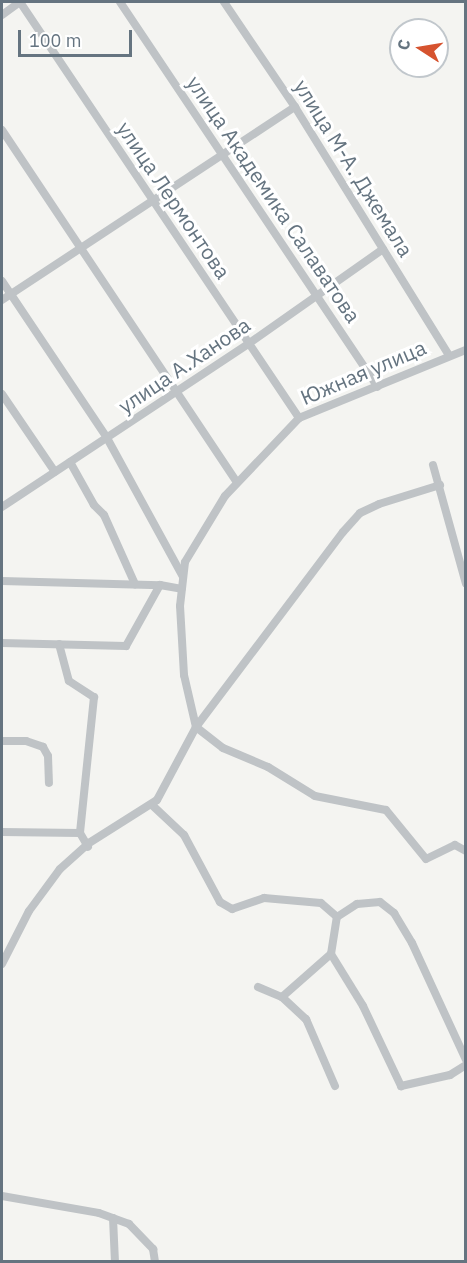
<!DOCTYPE html>
<html>
<head>
<meta charset="utf-8">
<style>
	body { margin:0 }
	#map { position:relative; width:467px; height:1263px; overflow:hidden; background:#f4f4f1; font-family:"IBM Plex Sans",sans-serif }
	div>[style] { position:absolute }
	.minor>* { height:8px; margin:-4px; padding:0 4px; transform-origin:4px; border-radius:4px; background:#bfc3c6 }
	span { translate:-50% -50%; white-space:nowrap; text-align:center; line-height:1.15; -webkit-text-stroke:6px #fff; paint-order:stroke }
	.street-label { font-size:21px; color:#657480 }
	.frame { position:absolute; inset:0; border:3px solid #657480; pointer-events:none }
	.north { position:absolute; left:389px; top:18px; width:60px; height:60px; box-sizing:border-box; background:#fff; border:2px solid #c1c7cc; border-radius:50%; rotate:282deg; font-size:16px; font-weight:700; line-height:24px; text-align:center; color:#657480 }
	.north::after { content:''; display:block; margin:auto; width:21px; height:27px; background:#d6532f; clip-path:polygon(50% 0,100% 100%,50% 72%,0 100%) }
	.scale { position:absolute; left:18px; top:30px; width:114px; height:27px; box-sizing:border-box; border:3px solid #657480; border-top:0; padding-left:8px; font-size:18px; line-height:21px; white-space:nowrap; color:#657480; -webkit-text-stroke:4px #fff; paint-order:stroke }
</style>
</head>
<body>
<div id="map">
	<div class="minor">
		<i style="left:20px;top:2px;width:501px;rotate:56.15deg"></i>
		<i style="left:120px;top:2px;width:463px;rotate:56.2deg"></i>
		<i style="left:224px;top:2px;width:127px;rotate:55.9deg"></i>
		<i style="left:295px;top:107px;width:292px;rotate:58.2deg"></i>
		<i style="left:2px;top:15px;width:22px;rotate:-36deg"></i>
		<i style="left:2px;top:130px;width:423px;rotate:56.3deg"></i>
		<i style="left:2px;top:281px;width:189px;rotate:56.2deg"></i>
		<i style="left:107px;top:438px;width:158px;rotate:61.3deg"></i>
		<i style="left:2px;top:300px;width:351px;rotate:-33.4deg"></i>
		<i style="left:2px;top:394px;width:94px;rotate:55.8deg"></i>
		<i style="left:70px;top:462px;width:49px;rotate:60.8deg"></i>
		<i style="left:94px;top:505px;width:14px;rotate:45deg"></i>
		<i style="left:104px;top:515px;width:76px;rotate:65.8deg"></i>
		<i style="left:433px;top:465px;width:123px;rotate:74.5deg"></i>
		<i style="left:2px;top:507px;width:295px;rotate:-33.5deg"></i>
		<i style="left:248px;top:344px;width:165px;rotate:-35.1deg"></i>
		<i style="left:2px;top:581px;width:158px;rotate:1.5deg"></i>
		<i style="left:160px;top:585px;width:22px;rotate:10deg"></i>
		<i style="left:2px;top:643px;width:124px;rotate:1.4deg"></i>
		<i style="left:126px;top:646px;width:70px;rotate:-60.9deg"></i>
		<i style="left:59px;top:644px;width:38px;rotate:75deg"></i>
		<i style="left:69px;top:681px;width:30px;rotate:33deg"></i>
		<i style="left:94px;top:697px;width:137px;rotate:95.9deg"></i>
		<i style="left:80px;top:833px;width:16px;rotate:60deg"></i>
		<i style="left:196px;top:727px;width:53px;rotate:-103deg"></i>
		<i style="left:184px;top:675px;width:69px;rotate:-93.3deg"></i>
		<i style="left:180px;top:606px;width:44px;rotate:-83.5deg"></i>
		<i style="left:185px;top:562px;width:77px;rotate:-58.8deg"></i>
		<i style="left:225px;top:496px;width:108px;rotate:-46.5deg"></i>
		<i style="left:299px;top:418px;width:180px;rotate:-22.2deg"></i>
		<i style="left:196px;top:727px;width:34px;rotate:38deg"></i>
		<i style="left:223px;top:748px;width:49px;rotate:22.9deg"></i>
		<i style="left:268px;top:767px;width:55px;rotate:31.7deg"></i>
		<i style="left:315px;top:796px;width:72px;rotate:11.2deg"></i>
		<i style="left:386px;top:810px;width:63px;rotate:50.8deg"></i>
		<i style="left:426px;top:859px;width:32px;rotate:-26deg"></i>
		<i style="left:455px;top:845px;width:13px;rotate:29deg"></i>
		<i style="left:2px;top:741px;width:24px"></i>
		<i style="left:26px;top:741px;width:18px;rotate:19deg"></i>
		<i style="left:43px;top:747px;width:10px;rotate:61deg"></i>
		<i style="left:48px;top:756px;width:27px;rotate:88deg"></i>
		<i style="left:152px;top:805px;width:44px;rotate:43.2deg"></i>
		<i style="left:184px;top:835px;width:76px;rotate:61.8deg"></i>
		<i style="left:220px;top:902px;width:14px;rotate:30deg"></i>
		<i style="left:232px;top:909px;width:34px;rotate:-19deg"></i>
		<i style="left:264px;top:898px;width:57px;rotate:5deg"></i>
		<i style="left:321px;top:903px;width:21px;rotate:41deg"></i>
		<i style="left:2px;top:832px;width:78px;rotate:0.7deg"></i>
		<i style="left:337px;top:917px;width:24px;rotate:-33deg"></i>
		<i style="left:357px;top:904px;width:23px;rotate:-5deg"></i>
		<i style="left:380px;top:902px;width:18px;rotate:38deg"></i>
		<i style="left:394px;top:913px;width:35px;rotate:59deg"></i>
		<i style="left:412px;top:943px;width:129px;rotate:65.2deg"></i>
		<i style="left:331px;top:954px;width:61px;rotate:58.4deg"></i>
		<i style="left:363px;top:1006px;width:89px;rotate:64.6deg"></i>
		<i style="left:401px;top:1086px;width:50px;rotate:-12.7deg"></i>
		<i style="left:450px;top:1075px;width:19px;rotate:-32deg"></i>
		<i style="left:2px;top:964px;width:59px;rotate:-63deg"></i>
		<i style="left:29px;top:911px;width:52px;rotate:-53.6deg"></i>
		<i style="left:60px;top:869px;width:39px;rotate:-42deg"></i>
		<i style="left:89px;top:843px;width:80px;rotate:-32.3deg"></i>
		<i style="left:157px;top:800px;width:83px;rotate:-61.9deg"></i>
		<i style="left:196px;top:727px;width:244px;rotate:-53deg"></i>
		<i style="left:343px;top:532px;width:25px;rotate:-48deg"></i>
		<i style="left:360px;top:513px;width:21px;rotate:-25deg"></i>
		<i style="left:379px;top:504px;width:64px;rotate:-17.3deg"></i>
		<i style="left:258px;top:987px;width:26px;rotate:23deg"></i>
		<i style="left:282px;top:997px;width:33px;rotate:43deg"></i>
		<i style="left:306px;top:1019px;width:73px;rotate:66.6deg"></i>
		<i style="left:282px;top:997px;width:65px;rotate:-41.3deg"></i>
		<i style="left:331px;top:954px;width:37px;rotate:-81deg"></i>
		<i style="left:2px;top:1196px;width:98px;rotate:9.9deg"></i>
		<i style="left:99px;top:1213px;width:32px;rotate:20deg"></i>
		<i style="left:129px;top:1224px;width:35px;rotate:46deg"></i>
		<i style="left:153px;top:1249px;width:13px;rotate:81deg"></i>
		<i style="left:113px;top:1218px;width:44px;rotate:87.4deg"></i>
	</div>
	<div class="street-label">
		<span style="left:354px;top:168px;rotate:58deg">улица М-А. Джемала</span>
		<span style="left:274px;top:199px;rotate:56deg">улица Академика Салаватова</span>
		<span style="left:174px;top:200px;rotate:56deg">улица Лермонтова</span>
		<span style="left:184px;top:365px;rotate:-34deg">улица А.Ханова</span>
		<span style="left:363px;top:372px;rotate:-23deg">Южная улица</span>
	</div>
	<div class="frame"></div>
	<div class="north">С</div>
	<div class="scale">100 m</div>
</div>
</body>
</html>
